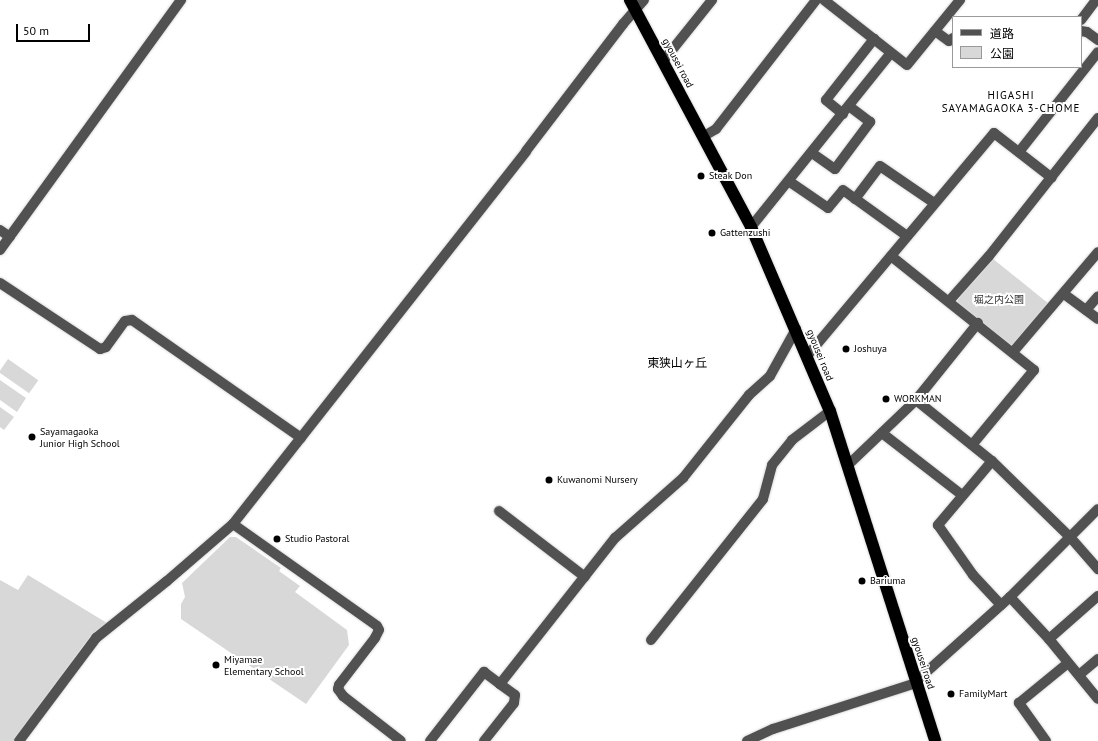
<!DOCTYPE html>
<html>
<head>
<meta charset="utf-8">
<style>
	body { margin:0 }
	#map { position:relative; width:1098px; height:741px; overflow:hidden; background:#fff; font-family:"PT Sans","Noto Sans JP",sans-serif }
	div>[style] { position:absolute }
	.green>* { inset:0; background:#d8d8d8; transform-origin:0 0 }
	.roads { filter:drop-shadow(0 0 1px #dbdbdb) drop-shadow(0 0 1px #dbdbdb) }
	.minor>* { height:10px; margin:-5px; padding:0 5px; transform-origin:5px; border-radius:5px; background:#515151 }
	.highway>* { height:12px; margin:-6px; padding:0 6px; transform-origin:6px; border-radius:6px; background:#000 }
	.dots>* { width:11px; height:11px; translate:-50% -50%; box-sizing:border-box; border:2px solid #fff; border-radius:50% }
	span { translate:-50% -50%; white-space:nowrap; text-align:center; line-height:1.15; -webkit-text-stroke:4px #fff; paint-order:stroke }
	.street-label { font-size:10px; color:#000 }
	.poi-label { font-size:10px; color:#000 }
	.left { translate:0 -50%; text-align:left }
	.park-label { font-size:10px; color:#2f2f2f }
	.neighbourhood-label { font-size:11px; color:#000; letter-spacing:1px }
	.quarter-label { font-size:12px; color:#000 }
	.legend { position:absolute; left:952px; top:16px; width:130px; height:52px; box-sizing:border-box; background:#fff; border:1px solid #999; margin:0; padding:5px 7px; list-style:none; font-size:12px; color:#000 }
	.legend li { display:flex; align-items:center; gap:8px; height:20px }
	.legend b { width:20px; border:1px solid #999 }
	.scale { position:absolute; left:16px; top:24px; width:74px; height:18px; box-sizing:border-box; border:2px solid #000; border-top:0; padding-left:5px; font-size:12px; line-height:14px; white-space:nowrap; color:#000; -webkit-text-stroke:3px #fff; paint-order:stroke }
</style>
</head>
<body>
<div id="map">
	<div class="green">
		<i style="clip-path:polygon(992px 258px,1049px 304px,1015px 345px,1010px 344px,958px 304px,958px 299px)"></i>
		<i style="left:8px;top:359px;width:37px;height:16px;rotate:35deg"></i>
		<i style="clip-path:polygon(0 380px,26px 398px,17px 412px,0 400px)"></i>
		<i style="clip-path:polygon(0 407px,14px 417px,4px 430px,0 427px)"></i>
		<i style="clip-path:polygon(230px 537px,236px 537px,281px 568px,279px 571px,300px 586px,295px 592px,347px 630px,349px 645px,306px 704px,181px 619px,181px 604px,185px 597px,182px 583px)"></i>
		<i style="clip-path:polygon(28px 575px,107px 623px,92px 634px,13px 741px,0 741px,0 580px,18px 590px)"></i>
	</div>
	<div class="roads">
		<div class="minor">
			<i style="left:824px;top:0;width:105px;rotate:38.1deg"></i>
			<i style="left:907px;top:65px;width:84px;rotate:-50.8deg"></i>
			<i style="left:1081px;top:20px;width:25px;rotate:-53deg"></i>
			<i style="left:935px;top:31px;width:17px;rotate:36deg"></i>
			<i style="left:949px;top:41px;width:5px;rotate:-37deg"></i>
			<i style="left:1081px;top:31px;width:6px;rotate:9deg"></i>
			<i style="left:1087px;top:32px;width:14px;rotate:36deg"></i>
			<i style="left:664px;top:60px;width:77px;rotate:-51.3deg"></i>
			<i style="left:843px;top:114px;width:22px;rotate:-141deg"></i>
			<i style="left:826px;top:100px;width:78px;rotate:-51.8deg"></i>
			<i style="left:704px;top:136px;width:14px;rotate:-30deg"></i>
			<i style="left:716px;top:129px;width:163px;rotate:-52.2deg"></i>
			<i style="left:1019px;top:152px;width:127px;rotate:-51.7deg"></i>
			<i style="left:812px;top:153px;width:28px;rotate:35deg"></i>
			<i style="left:835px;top:169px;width:59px;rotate:-53.3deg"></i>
			<i style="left:870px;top:122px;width:26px;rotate:-143deg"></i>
			<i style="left:790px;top:182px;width:46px;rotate:34.4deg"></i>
			<i style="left:828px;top:208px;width:23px;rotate:-50deg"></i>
			<i style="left:843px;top:190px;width:79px;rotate:35.7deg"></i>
			<i style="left:855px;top:199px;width:41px;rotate:-52.9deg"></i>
			<i style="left:880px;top:166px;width:65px;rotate:34.4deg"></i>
			<i style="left:751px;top:227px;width:223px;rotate:-51.2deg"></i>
			<i style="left:0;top:230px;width:12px;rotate:35deg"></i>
			<i style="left:0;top:250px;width:309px;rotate:-54.1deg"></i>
			<i style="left:891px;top:256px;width:183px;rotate:38.6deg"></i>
			<i style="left:1034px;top:370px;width:97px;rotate:129.6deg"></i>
			<i style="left:0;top:283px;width:120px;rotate:33.4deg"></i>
			<i style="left:100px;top:349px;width:6px;rotate:-18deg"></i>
			<i style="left:106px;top:347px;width:32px;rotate:-54deg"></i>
			<i style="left:125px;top:321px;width:7px;rotate:-8deg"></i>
			<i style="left:132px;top:320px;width:206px;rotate:34.9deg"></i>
			<i style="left:1064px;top:294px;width:42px;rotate:36.3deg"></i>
			<i style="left:949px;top:301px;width:60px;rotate:-48.4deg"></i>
			<i style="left:989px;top:256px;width:176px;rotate:-51.7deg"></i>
			<i style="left:1086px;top:310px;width:18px;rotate:-49deg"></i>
			<i style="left:1013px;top:352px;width:131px;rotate:-49.6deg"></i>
			<i style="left:807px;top:356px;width:291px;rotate:-50deg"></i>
			<i style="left:994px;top:133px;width:73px;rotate:37.8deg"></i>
			<i style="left:916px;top:400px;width:97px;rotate:38.8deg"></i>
			<i style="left:992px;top:461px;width:109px;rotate:44.3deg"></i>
			<i style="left:1070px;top:537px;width:43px;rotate:48.8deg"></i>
			<i style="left:882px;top:433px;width:101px;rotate:37.8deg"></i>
			<i style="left:992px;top:461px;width:84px;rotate:130.2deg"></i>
			<i style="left:938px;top:525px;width:61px;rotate:55deg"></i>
			<i style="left:973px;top:575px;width:41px;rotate:47deg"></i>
			<i style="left:847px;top:466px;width:95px;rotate:-43.7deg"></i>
			<i style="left:916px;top:400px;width:99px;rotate:-51.2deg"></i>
			<i style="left:499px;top:511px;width:108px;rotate:37.5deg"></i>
			<i style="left:233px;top:524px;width:176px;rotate:35.3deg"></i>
			<i style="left:377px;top:626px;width:4px;rotate:63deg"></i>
			<i style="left:379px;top:630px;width:9px;rotate:117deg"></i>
			<i style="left:375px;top:638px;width:59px;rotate:127.5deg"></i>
			<i style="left:339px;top:685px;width:4px;rotate:104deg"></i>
			<i style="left:338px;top:689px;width:9px;rotate:54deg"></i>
			<i style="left:343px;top:696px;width:73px;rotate:37.8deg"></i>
			<i style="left:1010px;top:597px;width:57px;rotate:47.1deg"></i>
			<i style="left:1049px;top:639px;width:77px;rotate:50.8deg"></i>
			<i style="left:1049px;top:639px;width:65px;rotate:-41.3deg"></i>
			<i style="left:651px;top:640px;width:180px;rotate:-51.5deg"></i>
			<i style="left:763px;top:499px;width:35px;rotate:-75deg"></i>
			<i style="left:772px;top:465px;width:32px;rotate:-51deg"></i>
			<i style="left:792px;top:440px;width:48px;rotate:-37.3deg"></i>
			<i style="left:1079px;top:675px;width:25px;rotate:-40deg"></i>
			<i style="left:19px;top:741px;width:129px;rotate:-53.2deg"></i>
			<i style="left:96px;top:638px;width:91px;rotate:-38.8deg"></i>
			<i style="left:167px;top:581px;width:87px;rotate:-40.8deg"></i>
			<i style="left:233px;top:524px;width:474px;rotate:-51.8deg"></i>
			<i style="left:526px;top:151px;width:160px;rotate:-52.6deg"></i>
			<i style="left:623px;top:24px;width:32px;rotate:-49deg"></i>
			<i style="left:430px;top:741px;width:88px;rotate:-52deg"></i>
			<i style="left:484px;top:672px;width:20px;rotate:37deg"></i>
			<i style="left:484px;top:741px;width:48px;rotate:-51.7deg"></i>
			<i style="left:514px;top:703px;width:8px;rotate:-83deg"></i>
			<i style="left:515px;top:695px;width:19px;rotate:-144deg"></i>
			<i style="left:500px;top:684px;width:186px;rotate:-51.8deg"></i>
			<i style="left:615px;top:538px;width:91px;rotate:-41.4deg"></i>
			<i style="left:683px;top:478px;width:106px;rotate:-51.5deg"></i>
			<i style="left:749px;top:395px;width:28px;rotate:-42deg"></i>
			<i style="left:770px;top:376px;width:54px;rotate:-61deg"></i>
			<i style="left:747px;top:741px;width:29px;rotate:-25deg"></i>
			<i style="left:773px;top:729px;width:147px;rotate:-17.8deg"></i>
			<i style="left:913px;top:684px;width:130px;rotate:-41.9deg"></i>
			<i style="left:1010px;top:597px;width:124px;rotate:-45deg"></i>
			<i style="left:1046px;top:741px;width:47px;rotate:-125.4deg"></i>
			<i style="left:1019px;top:703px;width:63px;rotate:-39.2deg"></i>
		</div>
		<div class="highway">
			<i style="left:630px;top:0;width:257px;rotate:61.9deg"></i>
			<i style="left:751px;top:227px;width:200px;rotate:66.8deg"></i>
			<i style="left:830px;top:411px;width:346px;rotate:72.3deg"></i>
		</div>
	</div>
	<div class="dots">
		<i style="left:701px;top:176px;background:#000"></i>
		<i style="left:712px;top:233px;background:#000"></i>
		<i style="left:846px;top:349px;background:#000"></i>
		<i style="left:886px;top:399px;background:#000"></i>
		<i style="left:32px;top:437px;background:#000"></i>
		<i style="left:549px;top:480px;background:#000"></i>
		<i style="left:277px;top:539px;background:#000"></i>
		<i style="left:862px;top:581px;background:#000"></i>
		<i style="left:216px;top:665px;background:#000"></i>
		<i style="left:951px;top:694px;background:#000"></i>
	</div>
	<div class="street-label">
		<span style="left:678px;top:63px;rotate:62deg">gyousei road</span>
		<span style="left:820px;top:355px;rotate:68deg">gyousei road</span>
		<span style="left:923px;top:663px;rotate:72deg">gyousei road</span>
	</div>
	<div class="poi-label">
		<span class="left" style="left:709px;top:176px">Steak Don</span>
		<span class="left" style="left:720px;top:233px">Gattenzushi</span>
		<span class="left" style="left:854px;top:349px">Joshuya</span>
		<span class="left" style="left:894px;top:399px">WORKMAN</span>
		<span class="left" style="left:40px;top:437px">Sayamagaoka<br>Junior High School</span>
		<span class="left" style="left:557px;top:480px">Kuwanomi Nursery</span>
		<span class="left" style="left:285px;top:539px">Studio Pastoral</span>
		<span class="left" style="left:870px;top:581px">Bariuma</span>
		<span class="left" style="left:224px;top:665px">Miyamae<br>Elementary School</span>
		<span class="left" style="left:959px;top:694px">FamilyMart</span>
	</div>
	<div class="park-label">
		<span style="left:999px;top:300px">堀之内公園</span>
	</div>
	<div class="neighbourhood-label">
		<span style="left:1011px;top:102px">HIGASHI<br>SAYAMAGAOKA 3-CHOME</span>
	</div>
	<div class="quarter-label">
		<span style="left:677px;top:363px">東狭山ヶ丘</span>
	</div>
	<ul class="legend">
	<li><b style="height:5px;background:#515151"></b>道路</li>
	<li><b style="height:11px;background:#d8d8d8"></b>公園</li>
	</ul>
	<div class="scale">50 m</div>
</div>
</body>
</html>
